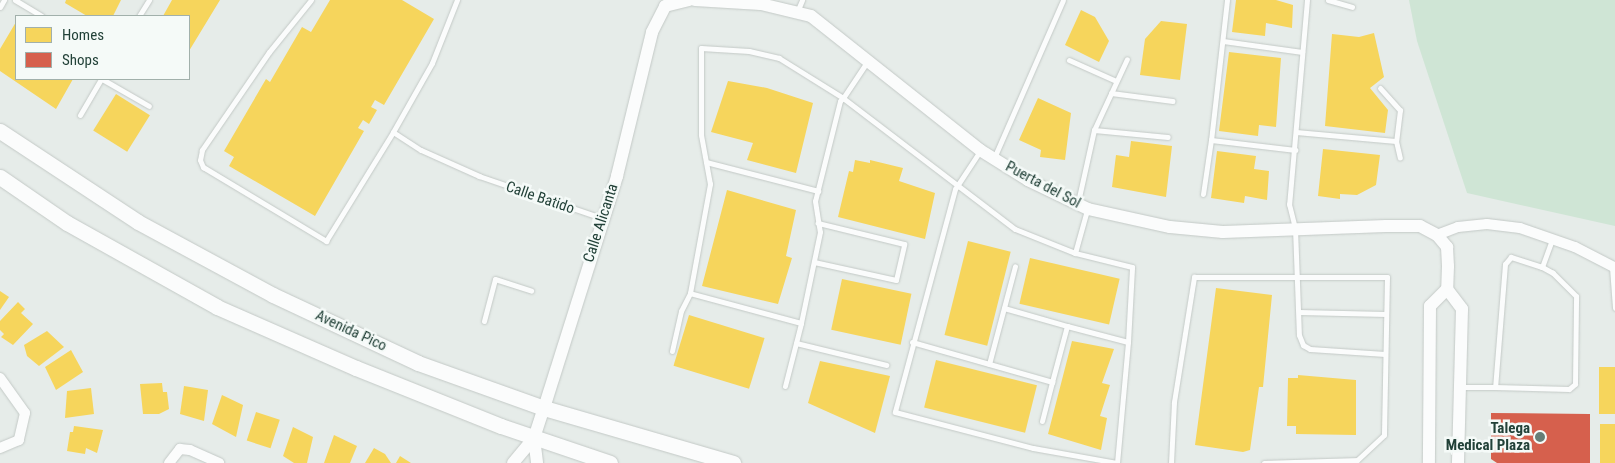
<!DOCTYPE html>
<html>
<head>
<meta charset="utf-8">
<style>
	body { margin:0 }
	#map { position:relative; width:1615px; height:463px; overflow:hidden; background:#e6ece9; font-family:"Roboto Condensed",sans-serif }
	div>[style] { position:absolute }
	.green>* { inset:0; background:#cfe5d5 }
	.homes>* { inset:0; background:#f6d55c; transform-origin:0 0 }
	.shops>* { inset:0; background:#d6604d }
	.roads { filter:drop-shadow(0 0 1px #c3c9c6) drop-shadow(0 0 1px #c3c9c6) }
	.service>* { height:5px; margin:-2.5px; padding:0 2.5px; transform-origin:2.5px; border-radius:2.5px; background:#fbfcfc }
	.minor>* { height:10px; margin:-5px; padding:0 5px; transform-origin:5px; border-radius:5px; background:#fbfcfc }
	.tertiary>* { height:12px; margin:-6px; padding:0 6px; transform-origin:6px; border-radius:6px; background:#fbfcfc }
	.secondary>* { height:15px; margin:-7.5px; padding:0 7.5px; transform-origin:7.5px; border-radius:7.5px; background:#fbfcfc }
	.dots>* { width:14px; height:14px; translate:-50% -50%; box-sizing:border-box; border:2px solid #f5faf8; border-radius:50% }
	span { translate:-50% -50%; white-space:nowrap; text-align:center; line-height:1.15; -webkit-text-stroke:5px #f5faf8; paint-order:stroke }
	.street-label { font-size:15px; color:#224138 }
	.poi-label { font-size:15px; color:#224138; font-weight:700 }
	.right { translate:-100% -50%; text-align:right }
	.legend { position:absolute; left:15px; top:15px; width:175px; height:65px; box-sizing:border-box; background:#f5faf8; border:1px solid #a1b0ab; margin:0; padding:6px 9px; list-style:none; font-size:15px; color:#224138 }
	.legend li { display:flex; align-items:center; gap:10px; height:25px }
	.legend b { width:25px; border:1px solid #a1b0ab }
</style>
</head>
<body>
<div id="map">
	<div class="green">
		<i style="clip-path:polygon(1409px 0,1615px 0,1615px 226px,1467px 193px,1417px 41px)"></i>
	</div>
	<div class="homes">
		<i style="clip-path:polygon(66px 0,121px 0,113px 16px,87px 16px,65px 3px)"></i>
		<i style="clip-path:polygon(172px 0,220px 0,189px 51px,189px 16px,163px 16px)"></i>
		<i style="clip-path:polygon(330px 0,402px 0,434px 19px,384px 105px,375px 100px,371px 107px,377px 110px,369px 124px,363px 120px,358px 128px,364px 131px,315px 216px,229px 166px,234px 157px,224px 151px,266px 79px,270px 82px,302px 27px,311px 32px)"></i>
		<i style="clip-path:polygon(1236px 0,1276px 0,1293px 5px,1292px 28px,1266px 23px,1265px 36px,1232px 32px)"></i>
		<i style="clip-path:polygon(1081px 10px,1095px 17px,1109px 41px,1099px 62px,1065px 45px)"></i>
		<i style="clip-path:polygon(1161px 21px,1187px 24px,1180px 80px,1140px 75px,1145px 39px)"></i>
		<i style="clip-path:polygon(16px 22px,16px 79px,73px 79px,56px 109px,0 71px,0 49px)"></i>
		<i style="clip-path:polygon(1374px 33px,1384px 77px,1370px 88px,1388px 110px,1385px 133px,1325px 126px,1332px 34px,1359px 37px)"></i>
		<i style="clip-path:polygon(1229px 52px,1281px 58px,1276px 127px,1259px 125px,1258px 136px,1219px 131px)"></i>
		<i style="clip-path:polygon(728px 81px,767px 88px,813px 103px,796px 173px,747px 160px,753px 143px,711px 132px)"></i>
		<i style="left:116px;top:94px;width:40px;height:43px;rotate:32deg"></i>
		<i style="clip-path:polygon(1038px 98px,1071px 113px,1065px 160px,1040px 157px,1041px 150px,1019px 140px)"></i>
		<i style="clip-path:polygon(1131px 141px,1172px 146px,1166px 197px,1112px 187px,1116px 155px,1129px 157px)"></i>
		<i style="clip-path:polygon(1323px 149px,1380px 155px,1376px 185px,1357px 195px,1340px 194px,1340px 199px,1318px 196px)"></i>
		<i style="clip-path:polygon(1217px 151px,1256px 156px,1254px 169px,1269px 171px,1267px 200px,1245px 196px,1244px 203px,1211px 198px)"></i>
		<i style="clip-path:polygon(855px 160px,870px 163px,870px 160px,903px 168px,899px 181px,935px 193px,925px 239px,838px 217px,849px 171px,853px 172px)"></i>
		<i style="clip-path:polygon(727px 190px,796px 210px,786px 256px,792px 258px,778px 304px,702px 286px)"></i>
		<i style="left:968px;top:241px;width:44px;height:97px;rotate:14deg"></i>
		<i style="left:1030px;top:258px;width:92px;height:47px;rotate:13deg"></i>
		<i style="left:842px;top:279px;width:71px;height:52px;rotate:12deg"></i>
		<i style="clip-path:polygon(1216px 288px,1272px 295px,1263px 387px,1259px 387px,1250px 450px,1243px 452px,1195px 445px)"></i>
		<i style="clip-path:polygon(0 291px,9px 297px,0 310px)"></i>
		<i style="clip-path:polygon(18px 302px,25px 309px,21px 313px,33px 324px,13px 345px,1px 337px,4px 334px,0 330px,0 321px)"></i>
		<i style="left:689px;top:315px;width:79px;height:53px;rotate:17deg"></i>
		<i style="clip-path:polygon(47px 331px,64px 347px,39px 366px,27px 356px,24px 345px)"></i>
		<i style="clip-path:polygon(1072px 341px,1114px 349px,1102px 383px,1110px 385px,1100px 416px,1107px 418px,1101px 450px,1048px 434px)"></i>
		<i style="clip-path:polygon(71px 350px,83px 372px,56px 390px,45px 367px)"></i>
		<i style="left:936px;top:360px;width:104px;height:49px;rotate:14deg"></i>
		<i style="clip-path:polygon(820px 361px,890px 376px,875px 433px,808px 403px)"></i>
		<i style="left:1599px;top:367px;width:16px;height:47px"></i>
		<i style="clip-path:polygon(1298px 375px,1356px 380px,1356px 435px,1296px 434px,1296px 426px,1287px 426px,1288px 378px,1298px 378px)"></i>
		<i style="clip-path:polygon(162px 383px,163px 392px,167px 392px,169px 409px,159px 414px,143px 414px,140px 384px)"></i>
		<i style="clip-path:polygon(184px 386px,208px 390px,204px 421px,180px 414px)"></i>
		<i style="clip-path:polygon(91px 388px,94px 414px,65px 418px,67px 391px)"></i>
		<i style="clip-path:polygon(222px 395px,243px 405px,236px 437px,212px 424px)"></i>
		<i style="left:256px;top:412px;width:25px;height:30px;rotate:18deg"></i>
		<i style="left:1600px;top:424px;width:15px;height:39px"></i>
		<i style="clip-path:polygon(74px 426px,103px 430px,97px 453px,86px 448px,85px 454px,67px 451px,70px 432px,73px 432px)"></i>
		<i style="clip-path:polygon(293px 427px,313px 437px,307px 463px,294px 463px,283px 456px)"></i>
		<i style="clip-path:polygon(334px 435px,357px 446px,350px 463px,324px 463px)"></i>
		<i style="clip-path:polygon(374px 448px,385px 454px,391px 463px,365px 463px)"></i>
		<i style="clip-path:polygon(400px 456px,411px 463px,396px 463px)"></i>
	</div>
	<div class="shops">
		<i style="clip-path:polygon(1491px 413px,1590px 414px,1590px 463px,1497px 463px,1491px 459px)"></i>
	</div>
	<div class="roads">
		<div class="service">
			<i style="left:15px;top:0;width:31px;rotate:31deg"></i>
			<i style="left:311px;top:0;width:67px;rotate:128.9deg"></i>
			<i style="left:269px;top:52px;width:119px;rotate:124.4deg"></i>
			<i style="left:202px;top:150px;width:10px;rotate:101deg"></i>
			<i style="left:200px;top:160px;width:8px;rotate:67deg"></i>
			<i style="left:203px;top:167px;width:144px;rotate:31deg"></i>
			<i style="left:326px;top:241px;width:128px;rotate:-58.4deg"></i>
			<i style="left:393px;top:132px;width:33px;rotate:33deg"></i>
			<i style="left:421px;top:150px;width:64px;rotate:24.1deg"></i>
			<i style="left:479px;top:176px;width:130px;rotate:18.9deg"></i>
			<i style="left:1227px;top:0;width:141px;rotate:96.5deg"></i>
			<i style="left:1211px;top:140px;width:85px;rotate:6.8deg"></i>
			<i style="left:1307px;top:0;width:205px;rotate:95deg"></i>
			<i style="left:1289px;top:204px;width:25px;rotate:76deg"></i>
			<i style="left:1295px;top:228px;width:107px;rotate:87.9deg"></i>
			<i style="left:1299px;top:335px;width:11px;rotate:68deg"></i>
			<i style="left:1303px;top:345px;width:8px;rotate:30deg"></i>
			<i style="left:1310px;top:349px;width:75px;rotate:3.8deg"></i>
			<i style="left:1328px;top:0;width:25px;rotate:16deg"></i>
			<i style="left:0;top:7px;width:8px;rotate:-60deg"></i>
			<i style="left:797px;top:12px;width:13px;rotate:-67deg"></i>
			<i style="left:139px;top:16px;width:19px;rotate:-58deg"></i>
			<i style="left:1223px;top:41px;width:80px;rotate:7.9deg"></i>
			<i style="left:1069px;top:60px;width:51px;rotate:24.1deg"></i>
			<i style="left:867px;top:62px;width:43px;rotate:123.7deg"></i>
			<i style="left:843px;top:98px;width:4px;rotate:135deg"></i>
			<i style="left:840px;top:101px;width:103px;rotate:104deg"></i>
			<i style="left:815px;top:201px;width:31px;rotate:81deg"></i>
			<i style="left:820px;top:232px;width:93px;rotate:101.8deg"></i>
			<i style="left:801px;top:323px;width:115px;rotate:-164.9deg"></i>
			<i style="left:690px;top:293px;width:111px;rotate:-79.6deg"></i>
			<i style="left:710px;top:184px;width:50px;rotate:-100.4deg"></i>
			<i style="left:701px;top:135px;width:87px;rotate:-90deg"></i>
			<i style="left:701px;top:48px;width:48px;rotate:3.6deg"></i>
			<i style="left:749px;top:51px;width:31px;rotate:13deg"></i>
			<i style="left:779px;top:58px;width:75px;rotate:32deg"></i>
			<i style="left:843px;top:98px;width:216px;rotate:37.3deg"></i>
			<i style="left:1015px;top:229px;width:65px;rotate:21.8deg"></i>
			<i style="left:102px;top:79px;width:54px;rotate:29.9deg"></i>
			<i style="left:1380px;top:88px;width:30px;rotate:48deg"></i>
			<i style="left:1400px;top:110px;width:31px;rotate:97deg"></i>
			<i style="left:1111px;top:93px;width:62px;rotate:7.5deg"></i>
			<i style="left:80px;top:115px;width:42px;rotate:-59.7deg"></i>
			<i style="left:1094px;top:130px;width:74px;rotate:5.4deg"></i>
			<i style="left:393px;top:132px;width:79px;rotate:-60.5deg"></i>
			<i style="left:432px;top:63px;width:68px;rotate:-68.4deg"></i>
			<i style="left:1296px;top:132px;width:100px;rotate:5.1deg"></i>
			<i style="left:1396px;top:141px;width:17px;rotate:77deg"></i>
			<i style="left:980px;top:151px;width:45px;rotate:123.3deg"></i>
			<i style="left:955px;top:189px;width:231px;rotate:105.1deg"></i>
			<i style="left:895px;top:412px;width:143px;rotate:14.6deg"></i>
			<i style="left:1033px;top:448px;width:85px;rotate:10.1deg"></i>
			<i style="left:1117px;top:463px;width:121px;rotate:-84.8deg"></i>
			<i style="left:1128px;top:342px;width:75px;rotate:-86.9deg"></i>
			<i style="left:1132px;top:267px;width:59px;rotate:-166.2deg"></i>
			<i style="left:1075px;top:253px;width:45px;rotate:-74.4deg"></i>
			<i style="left:994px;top:158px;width:172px;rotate:-66.4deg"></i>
			<i style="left:706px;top:162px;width:116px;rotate:14.5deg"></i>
			<i style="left:1203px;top:194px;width:55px;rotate:-81.6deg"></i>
			<i style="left:1078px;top:202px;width:74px;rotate:-77.5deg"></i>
			<i style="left:1094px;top:130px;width:78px;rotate:-65.1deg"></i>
			<i style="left:814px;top:262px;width:84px;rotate:12.4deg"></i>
			<i style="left:896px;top:280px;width:37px;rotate:-77deg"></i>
			<i style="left:904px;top:244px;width:89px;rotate:-166.3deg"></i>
			<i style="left:1542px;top:267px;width:33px;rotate:-162deg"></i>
			<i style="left:1511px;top:257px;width:9px;rotate:131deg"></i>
			<i style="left:1505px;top:264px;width:123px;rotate:94.6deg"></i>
			<i style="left:1495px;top:387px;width:74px;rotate:1.5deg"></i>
			<i style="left:1569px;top:389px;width:8px;rotate:-40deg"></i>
			<i style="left:1575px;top:384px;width:88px;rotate:-89.3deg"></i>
			<i style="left:1576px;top:296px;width:33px;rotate:-135deg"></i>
			<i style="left:1553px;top:273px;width:13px;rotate:-151deg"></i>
			<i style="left:1542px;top:267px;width:30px;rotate:-70deg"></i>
			<i style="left:1612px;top:267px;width:41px;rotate:85.8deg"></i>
			<i style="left:1004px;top:308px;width:66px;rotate:15.9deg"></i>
			<i style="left:1299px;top:312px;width:87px;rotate:1.3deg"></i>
			<i style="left:484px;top:321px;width:43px;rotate:-75.3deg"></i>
			<i style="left:495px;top:279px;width:38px;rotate:18deg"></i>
			<i style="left:912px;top:342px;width:146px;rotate:15.9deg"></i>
			<i style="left:1052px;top:382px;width:58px;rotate:-75deg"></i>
			<i style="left:1067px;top:326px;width:63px;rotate:14.7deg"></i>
			<i style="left:796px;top:343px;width:93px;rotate:13.7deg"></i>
			<i style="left:672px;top:351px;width:41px;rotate:-77.3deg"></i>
			<i style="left:681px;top:311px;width:20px;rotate:-63deg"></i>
			<i style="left:989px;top:364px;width:101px;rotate:-75.1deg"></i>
			<i style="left:785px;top:386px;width:65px;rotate:-75.7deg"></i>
			<i style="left:1461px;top:387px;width:34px"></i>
			<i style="left:1042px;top:421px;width:40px;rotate:-75.6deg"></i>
			<i style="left:1171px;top:463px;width:61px;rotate:-87.2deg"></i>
			<i style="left:1174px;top:402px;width:127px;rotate:-80.9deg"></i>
			<i style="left:1194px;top:277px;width:193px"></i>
			<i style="left:1387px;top:277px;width:158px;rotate:91.1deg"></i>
			<i style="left:1384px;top:435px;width:37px;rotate:137deg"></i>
			<i style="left:1357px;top:460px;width:93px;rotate:178.2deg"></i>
		</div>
		<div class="minor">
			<i style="left:1437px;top:235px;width:22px;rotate:-21deg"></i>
			<i style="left:1458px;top:227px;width:29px;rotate:-6deg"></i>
			<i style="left:1487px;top:224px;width:33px;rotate:7deg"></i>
			<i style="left:1520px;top:228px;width:58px;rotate:19.1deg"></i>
			<i style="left:1575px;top:247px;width:42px;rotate:27.2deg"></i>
			<i style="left:0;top:378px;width:43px;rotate:54.5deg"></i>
			<i style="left:25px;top:413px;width:28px;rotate:103deg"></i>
			<i style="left:19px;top:440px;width:21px;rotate:157deg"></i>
			<i style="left:169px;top:463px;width:18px;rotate:-52deg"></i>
			<i style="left:180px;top:449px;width:10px;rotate:6deg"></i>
			<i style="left:190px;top:450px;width:32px;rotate:24deg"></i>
		</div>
		<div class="tertiary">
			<i style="left:695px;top:0;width:66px;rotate:3.5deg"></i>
			<i style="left:761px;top:4px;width:51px;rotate:13.5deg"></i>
			<i style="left:811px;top:16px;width:216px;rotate:38.4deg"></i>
			<i style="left:980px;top:150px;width:57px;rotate:32deg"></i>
			<i style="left:1028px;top:180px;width:67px;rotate:25.8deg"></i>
			<i style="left:1088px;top:209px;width:84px;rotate:12.4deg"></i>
			<i style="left:1170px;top:227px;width:53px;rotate:5.4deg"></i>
			<i style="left:1223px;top:232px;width:163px;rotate:-2.1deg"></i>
			<i style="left:1386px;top:226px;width:34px"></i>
			<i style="left:1420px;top:226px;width:19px;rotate:28deg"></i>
			<i style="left:1437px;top:235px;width:16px;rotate:50deg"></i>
			<i style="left:1447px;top:247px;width:19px;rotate:87deg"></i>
			<i style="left:1448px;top:266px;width:23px;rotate:92deg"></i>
			<i style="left:1447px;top:289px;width:24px;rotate:135deg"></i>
			<i style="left:1430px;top:306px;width:157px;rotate:90.4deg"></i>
			<i style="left:1447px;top:289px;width:25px;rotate:53deg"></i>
			<i style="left:1462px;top:309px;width:154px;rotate:91.5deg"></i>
			<i style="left:534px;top:438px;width:25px;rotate:83deg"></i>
			<i style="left:513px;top:463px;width:33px;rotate:-50deg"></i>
			<i style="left:534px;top:438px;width:32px;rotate:-72deg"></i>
			<i style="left:544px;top:408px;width:243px;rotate:-72.5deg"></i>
			<i style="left:617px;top:176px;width:148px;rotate:-76.3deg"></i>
			<i style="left:652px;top:32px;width:29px;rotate:-63deg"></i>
			<i style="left:665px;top:6px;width:25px;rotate:-14deg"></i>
		</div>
		<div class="secondary">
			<i style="left:0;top:131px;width:165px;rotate:33.4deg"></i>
			<i style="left:138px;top:222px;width:153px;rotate:28.4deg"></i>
			<i style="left:273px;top:295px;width:160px;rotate:25.1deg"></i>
			<i style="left:418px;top:363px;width:134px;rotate:19.7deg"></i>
			<i style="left:544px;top:408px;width:197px;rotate:16.2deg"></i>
			<i style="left:0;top:177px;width:81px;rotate:34.5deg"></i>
			<i style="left:67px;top:223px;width:172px;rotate:29.2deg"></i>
			<i style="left:217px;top:307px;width:152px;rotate:23.7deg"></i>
			<i style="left:356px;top:368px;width:156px;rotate:21.8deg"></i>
			<i style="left:501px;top:426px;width:115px;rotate:18.7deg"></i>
		</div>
	</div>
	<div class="dots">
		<i style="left:1540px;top:437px;background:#677d76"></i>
	</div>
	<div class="street-label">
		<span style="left:1043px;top:185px;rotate:28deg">Puerta del Sol</span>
		<span style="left:540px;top:198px;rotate:19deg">Calle Batido</span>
		<span style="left:601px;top:223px;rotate:-72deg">Calle Alicanta</span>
		<span style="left:351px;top:331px;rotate:25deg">Avenida Pico</span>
	</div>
	<div class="poi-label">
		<span class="right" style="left:1530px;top:437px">Talega<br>Medical Plaza</span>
	</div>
	<ul class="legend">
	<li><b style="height:14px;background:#f6d55c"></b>Homes</li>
	<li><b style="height:14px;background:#d6604d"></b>Shops</li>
	</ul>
</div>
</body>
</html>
